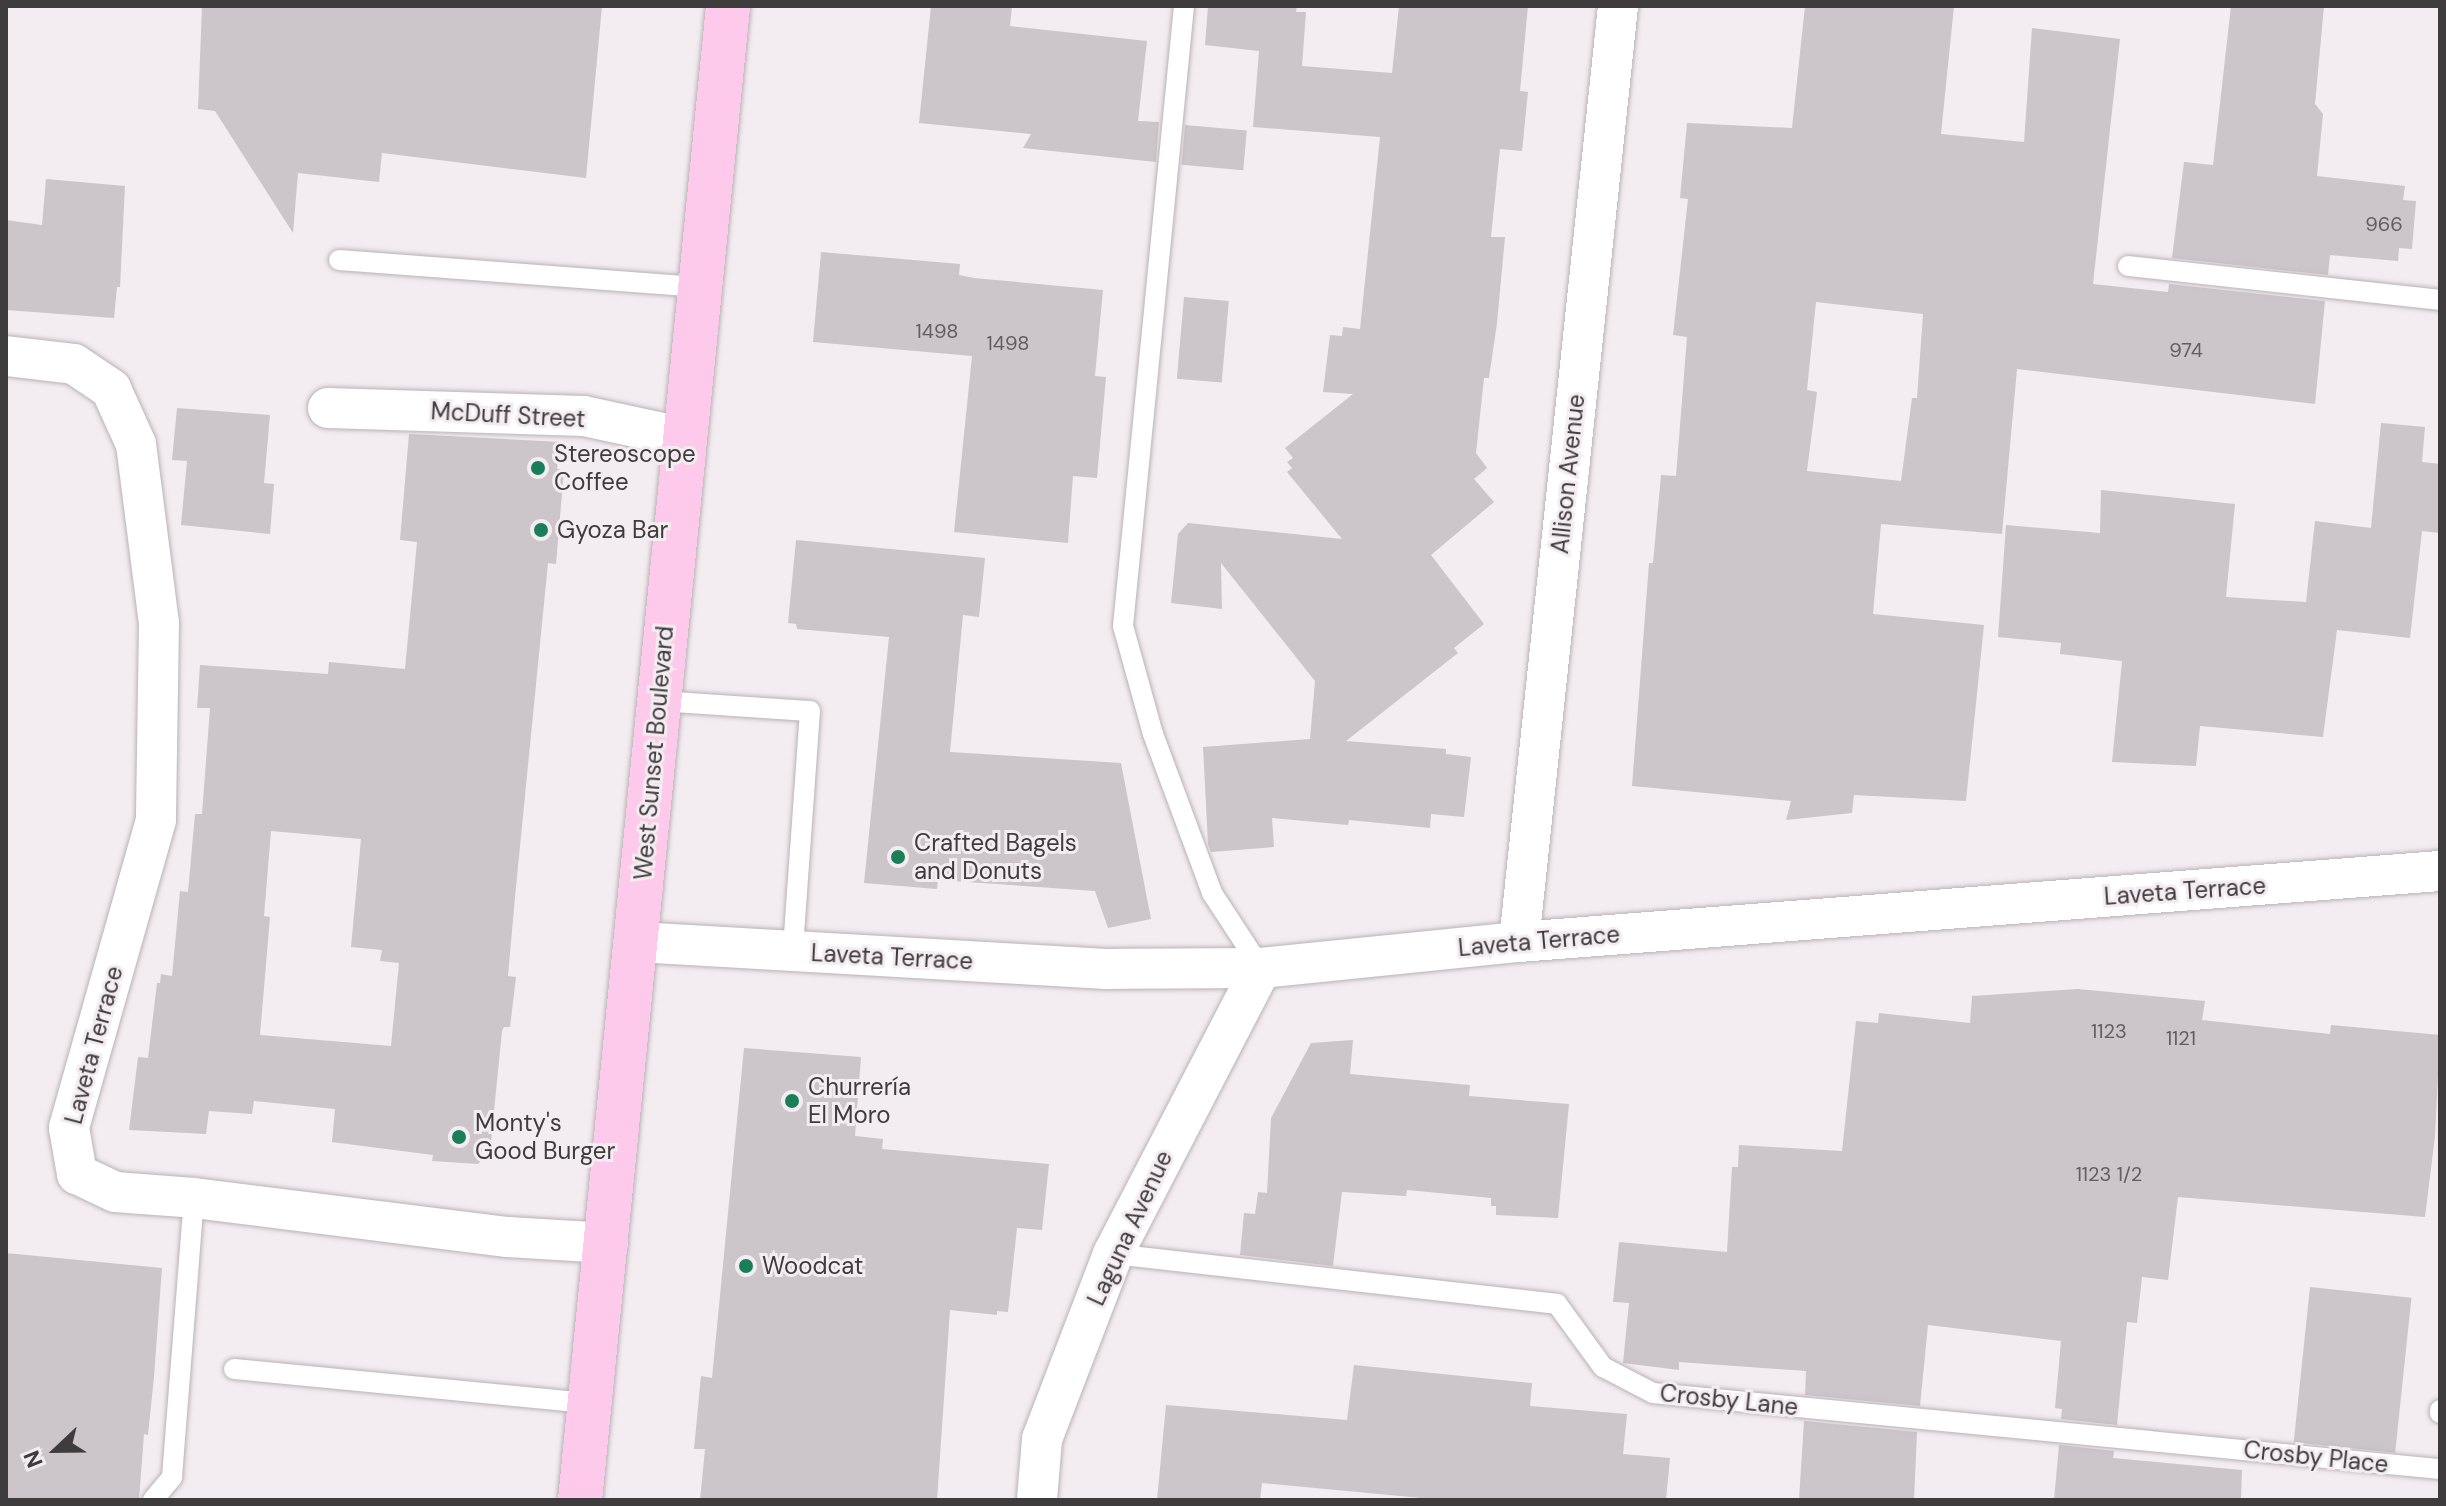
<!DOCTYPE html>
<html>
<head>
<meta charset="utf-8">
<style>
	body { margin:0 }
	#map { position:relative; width:2446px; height:1506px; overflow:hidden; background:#f3ecf0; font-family:"DM Sans",sans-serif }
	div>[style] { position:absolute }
	.building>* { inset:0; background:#ccc5c9; transform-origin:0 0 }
	.roads { filter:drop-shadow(0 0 2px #b9b2b6) drop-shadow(0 0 2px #b9b2b6) }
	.lane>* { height:20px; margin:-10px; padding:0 10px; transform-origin:10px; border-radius:10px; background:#fff }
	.street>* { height:40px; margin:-20px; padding:0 20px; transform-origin:20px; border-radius:20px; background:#fff }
	.primary>* { height:44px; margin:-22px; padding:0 22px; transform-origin:22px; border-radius:22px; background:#fecaeb }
	.dots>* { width:22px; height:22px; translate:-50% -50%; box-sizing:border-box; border:4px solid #f3ecf0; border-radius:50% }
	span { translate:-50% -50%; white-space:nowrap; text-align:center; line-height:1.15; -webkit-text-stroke:6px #f3ecf0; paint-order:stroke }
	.number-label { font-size:20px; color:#625e60 }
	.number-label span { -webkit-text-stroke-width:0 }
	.street-label { font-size:24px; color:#3f3c3d }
	.poi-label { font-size:24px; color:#3f3c3d }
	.left { translate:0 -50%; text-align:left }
	.frame { position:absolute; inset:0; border:8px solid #3f3c3d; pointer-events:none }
	.north { position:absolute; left:16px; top:1410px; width:80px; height:80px; -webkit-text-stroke:6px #f3ecf0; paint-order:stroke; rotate:248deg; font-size:22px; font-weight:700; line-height:32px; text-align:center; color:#3f3c3d }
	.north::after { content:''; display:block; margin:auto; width:28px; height:36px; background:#3f3c3d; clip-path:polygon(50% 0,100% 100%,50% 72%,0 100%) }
</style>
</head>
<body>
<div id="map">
	<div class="building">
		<i style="clip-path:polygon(202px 6px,602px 6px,586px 178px,382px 153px,379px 182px,298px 173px,293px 233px,215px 111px,198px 109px)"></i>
		<i style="clip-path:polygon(931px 6px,1012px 6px,1010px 26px,1147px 41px,1138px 121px,1159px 122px,1156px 162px,1023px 148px,1031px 134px,919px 123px)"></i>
		<i style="clip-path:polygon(1208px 6px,1297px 6px,1296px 12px,1306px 12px,1302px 66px,1392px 73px,1399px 6px,1528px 6px,1520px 91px,1528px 92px,1522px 151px,1500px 149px,1491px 237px,1505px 237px,1497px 323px,1489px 378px,1484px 378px,1476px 453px,1487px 468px,1474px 479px,1494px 502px,1431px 555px,1484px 624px,1454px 648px,1458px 653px,1346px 741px,1446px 749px,1446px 754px,1471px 757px,1464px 817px,1431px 814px,1430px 828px,1349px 820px,1348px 825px,1272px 818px,1274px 847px,1211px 852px,1208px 844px,1203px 747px,1310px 739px,1315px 681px,1221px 563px,1222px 609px,1171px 603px,1178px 534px,1188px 523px,1342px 539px,1287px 472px,1292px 468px,1287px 462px,1293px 458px,1285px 448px,1353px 394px,1323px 392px,1330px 335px,1342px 336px,1343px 327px,1360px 329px,1380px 137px,1253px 127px,1259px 51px,1205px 45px)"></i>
		<i style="clip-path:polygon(evenodd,1805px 6px,1954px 6px,1941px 134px,2024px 142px,2032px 28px,2120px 39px,2093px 284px,2168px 292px,2169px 284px,2325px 301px,2315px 404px,2017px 369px,2002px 534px,1881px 524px,1873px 614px,1984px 625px,1966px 801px,1854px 795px,1852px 813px,1786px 820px,1791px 801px,1632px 786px,1649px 563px,1653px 563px,1661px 475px,1676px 476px,1687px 337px,1673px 335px,1688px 199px,1680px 198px,1687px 123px,1792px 128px,1805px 6px,1816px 302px,1923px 314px,1917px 398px,1912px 398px,1901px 481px,1807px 471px,1817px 392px,1807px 390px,1816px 302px)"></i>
		<i style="clip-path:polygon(2231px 6px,2324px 6px,2315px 104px,2323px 114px,2317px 176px,2405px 186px,2403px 200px,2416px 201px,2412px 249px,2399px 248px,2398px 261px,2330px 255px,2328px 275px,2172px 258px,2184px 162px,2213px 165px)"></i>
		<i style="left:1185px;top:125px;width:62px;height:40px;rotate:5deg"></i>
		<i style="clip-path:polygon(46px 179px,125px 186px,120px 287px,117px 287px,114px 318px,6px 310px,6px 220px,42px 225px)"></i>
		<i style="clip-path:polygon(821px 252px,960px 264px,959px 275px,974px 278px,1103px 290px,1095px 376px,1106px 377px,1097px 478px,1073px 476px,1068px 543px,954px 532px,972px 356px,813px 342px)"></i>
		<i style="left:1184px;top:297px;width:45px;height:82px;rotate:5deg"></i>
		<i style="clip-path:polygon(177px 408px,270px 415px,264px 483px,274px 484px,270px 534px,181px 525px,187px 461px,172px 460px)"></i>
		<i style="clip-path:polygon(2381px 423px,2425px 427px,2422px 462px,2440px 464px,2440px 533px,2422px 531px,2410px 638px,2337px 630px,2323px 737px,2200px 726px,2196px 766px,2112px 762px,2122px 661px,2060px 654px,2061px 643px,1998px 637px,2006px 525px,2100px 533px,2101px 490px,2235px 504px,2226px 597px,2306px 602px,2315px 521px,2371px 528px)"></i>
		<i style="clip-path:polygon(evenodd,409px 434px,560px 442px,557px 469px,564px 470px,556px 564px,548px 563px,515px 897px,508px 976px,516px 977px,510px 1027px,504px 1027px,502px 1031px,490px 1151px,478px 1164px,432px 1161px,433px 1155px,332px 1142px,335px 1109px,254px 1101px,252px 1114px,209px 1111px,206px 1134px,129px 1130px,138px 1057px,148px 1058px,157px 983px,160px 983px,161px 974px,172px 976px,180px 891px,188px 892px,195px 814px,202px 814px,210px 708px,197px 708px,200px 665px,328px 674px,329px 662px,405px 669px,417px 542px,400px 540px,409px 434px,271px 831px,361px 839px,351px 947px,382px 950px,380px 961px,399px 963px,391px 1046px,260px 1035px,270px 917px,264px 916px,271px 831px)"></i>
		<i style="clip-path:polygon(796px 540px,985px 558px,979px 617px,963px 615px,950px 752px,1121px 763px,1151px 919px,1108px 928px,1095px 891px,938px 880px,937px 889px,864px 883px,889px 637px,797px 629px,796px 624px,788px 623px)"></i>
		<i style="clip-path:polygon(2078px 989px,2205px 1001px,2202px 1020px,2330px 1034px,2331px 1025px,2440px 1035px,2435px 1136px,2425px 1217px,2178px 1197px,2168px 1280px,2142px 1277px,2137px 1323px,2127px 1322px,2117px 1425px,2061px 1419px,2062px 1409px,2055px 1408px,2061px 1341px,1928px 1325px,1920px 1406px,1805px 1395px,1806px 1371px,1679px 1362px,1679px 1370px,1623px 1363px,1629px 1303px,1613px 1302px,1619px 1242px,1727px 1252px,1732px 1167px,1738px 1167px,1739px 1145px,1842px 1151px,1856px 1021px,1878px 1023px,1879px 1013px,1970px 1023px,1972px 996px)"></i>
		<i style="clip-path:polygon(1353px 1040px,1350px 1074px,1470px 1085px,1469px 1096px,1569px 1104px,1558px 1218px,1496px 1215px,1496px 1206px,1491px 1206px,1491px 1198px,1407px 1190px,1406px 1196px,1342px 1192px,1333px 1266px,1240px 1255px,1244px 1213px,1255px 1214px,1258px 1192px,1267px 1193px,1271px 1118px,1311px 1043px)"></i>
		<i style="clip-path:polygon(744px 1048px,861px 1057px,855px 1136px,883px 1139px,882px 1149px,1049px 1164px,1042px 1230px,1017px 1228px,1008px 1312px,997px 1311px,997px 1315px,950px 1310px,937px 1500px,700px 1500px,705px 1449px,694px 1449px,701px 1376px,712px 1378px)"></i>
		<i style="clip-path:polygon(6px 1253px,162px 1268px,154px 1377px,148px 1435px,144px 1434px,139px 1500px,6px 1500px)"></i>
		<i style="left:2310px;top:1287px;width:102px;height:156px;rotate:6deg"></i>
		<i style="clip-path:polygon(1354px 1365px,1532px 1383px,1530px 1406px,1627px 1414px,1623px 1454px,1670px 1458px,1666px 1500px,1442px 1500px,1262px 1483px,1260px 1500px,1157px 1500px,1166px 1405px,1347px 1420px)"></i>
		<i style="clip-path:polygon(1804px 1421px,1917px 1432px,1914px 1500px,1799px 1500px)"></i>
		<i style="clip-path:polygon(2059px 1445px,2114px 1451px,2113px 1458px,2242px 1470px,2241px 1500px,2054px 1500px)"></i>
	</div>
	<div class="roads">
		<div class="lane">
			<i style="left:1184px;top:6px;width:623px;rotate:95.62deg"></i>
			<i style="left:1123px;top:626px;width:112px;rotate:74.5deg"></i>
			<i style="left:1153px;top:734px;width:170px;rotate:69.6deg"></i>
			<i style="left:1212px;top:893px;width:90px;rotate:56.8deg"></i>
			<i style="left:339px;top:260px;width:362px;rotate:4.3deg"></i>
			<i style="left:2128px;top:266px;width:314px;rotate:6.2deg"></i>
			<i style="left:658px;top:701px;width:152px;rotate:3.8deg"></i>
			<i style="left:810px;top:711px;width:241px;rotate:94.1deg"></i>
			<i style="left:1113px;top:1254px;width:447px;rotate:6.4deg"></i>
			<i style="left:1557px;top:1304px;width:78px;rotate:53.9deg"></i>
			<i style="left:1603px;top:1367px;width:56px;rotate:27.5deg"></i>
			<i style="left:1653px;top:1393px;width:791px;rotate:5.52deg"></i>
			<i style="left:234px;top:1369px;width:358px;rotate:5.5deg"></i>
			<i style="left:2440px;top:1413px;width:3px;rotate:-90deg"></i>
			<i style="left:153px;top:1500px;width:30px;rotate:-50deg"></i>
			<i style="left:172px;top:1477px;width:280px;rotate:-85.5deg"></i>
		</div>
		<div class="street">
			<i style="left:6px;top:356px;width:68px;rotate:6.7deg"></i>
			<i style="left:74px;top:364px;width:45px;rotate:34deg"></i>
			<i style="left:111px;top:389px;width:60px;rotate:65.6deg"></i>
			<i style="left:136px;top:444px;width:180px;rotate:82.7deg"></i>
			<i style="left:159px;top:623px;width:197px;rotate:90.9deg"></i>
			<i style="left:156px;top:820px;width:320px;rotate:105.8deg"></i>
			<i style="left:69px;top:1128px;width:47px;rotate:80.1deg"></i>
			<i style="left:77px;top:1174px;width:42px;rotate:25.3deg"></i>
			<i style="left:115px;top:1192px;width:79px;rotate:4.3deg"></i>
			<i style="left:194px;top:1198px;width:316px;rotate:7.1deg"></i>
			<i style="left:508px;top:1237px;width:100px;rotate:3.4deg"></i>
			<i style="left:328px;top:408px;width:256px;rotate:1.8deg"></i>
			<i style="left:584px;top:416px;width:104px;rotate:12.2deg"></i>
			<i style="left:637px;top:942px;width:470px;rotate:3.3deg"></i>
			<i style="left:1106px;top:969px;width:155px;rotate:-0.4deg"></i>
			<i style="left:1261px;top:968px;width:259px;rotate:-5.8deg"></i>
			<i style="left:1519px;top:942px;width:924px;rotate:-4.41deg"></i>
			<i style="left:1519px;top:942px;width:941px;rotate:-83.96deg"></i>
			<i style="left:1037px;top:1500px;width:61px;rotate:-85.3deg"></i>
			<i style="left:1042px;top:1439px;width:198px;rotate:-69deg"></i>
			<i style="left:1113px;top:1254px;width:322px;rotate:-62.6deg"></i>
		</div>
		<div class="primary">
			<i style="left:580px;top:1500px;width:1501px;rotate:-84.34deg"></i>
		</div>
	</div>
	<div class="dots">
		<i style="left:538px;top:468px;background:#1a7f58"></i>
		<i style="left:541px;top:530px;background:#1a7f58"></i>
		<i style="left:898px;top:857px;background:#1a7f58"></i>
		<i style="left:792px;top:1101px;background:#1a7f58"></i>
		<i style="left:459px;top:1137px;background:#1a7f58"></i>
		<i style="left:746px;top:1266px;background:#1a7f58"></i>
	</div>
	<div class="number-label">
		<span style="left:2384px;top:224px">966</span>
		<span style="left:937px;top:331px">1498</span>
		<span style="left:1008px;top:343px">1498</span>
		<span style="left:2186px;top:350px">974</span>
		<span style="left:2109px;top:1031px">1123</span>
		<span style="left:2181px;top:1038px">1121</span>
		<span style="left:2109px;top:1174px">1123 1/2</span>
	</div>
	<div class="street-label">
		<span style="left:508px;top:415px;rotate:3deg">McDuff Street</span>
		<span style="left:1568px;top:474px;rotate:-84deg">Allison Avenue</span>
		<span style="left:654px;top:753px;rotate:-85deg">West Sunset Boulevard</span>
		<span style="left:2185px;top:891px;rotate:-4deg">Laveta Terrace</span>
		<span style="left:1539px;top:941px;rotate:-5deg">Laveta Terrace</span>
		<span style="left:892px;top:957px;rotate:3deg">Laveta Terrace</span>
		<span style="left:94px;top:1045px;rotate:-75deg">Laveta Terrace</span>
		<span style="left:1130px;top:1228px;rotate:-65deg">Laguna Avenue</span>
		<span style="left:1729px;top:1400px;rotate:6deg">Crosby Lane</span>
		<span style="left:2316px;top:1457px;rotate:6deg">Crosby Place</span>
	</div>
	<div class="poi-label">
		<span class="left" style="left:554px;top:468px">Stereoscope<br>Coffee</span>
		<span class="left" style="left:557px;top:530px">Gyoza Bar</span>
		<span class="left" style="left:914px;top:857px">Crafted Bagels<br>and Donuts</span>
		<span class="left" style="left:808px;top:1101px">Churrería<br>El Moro</span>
		<span class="left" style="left:475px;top:1137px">Monty's<br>Good Burger</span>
		<span class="left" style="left:762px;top:1266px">Woodcat</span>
	</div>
	<div class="frame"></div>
	<div class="north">N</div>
</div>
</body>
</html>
